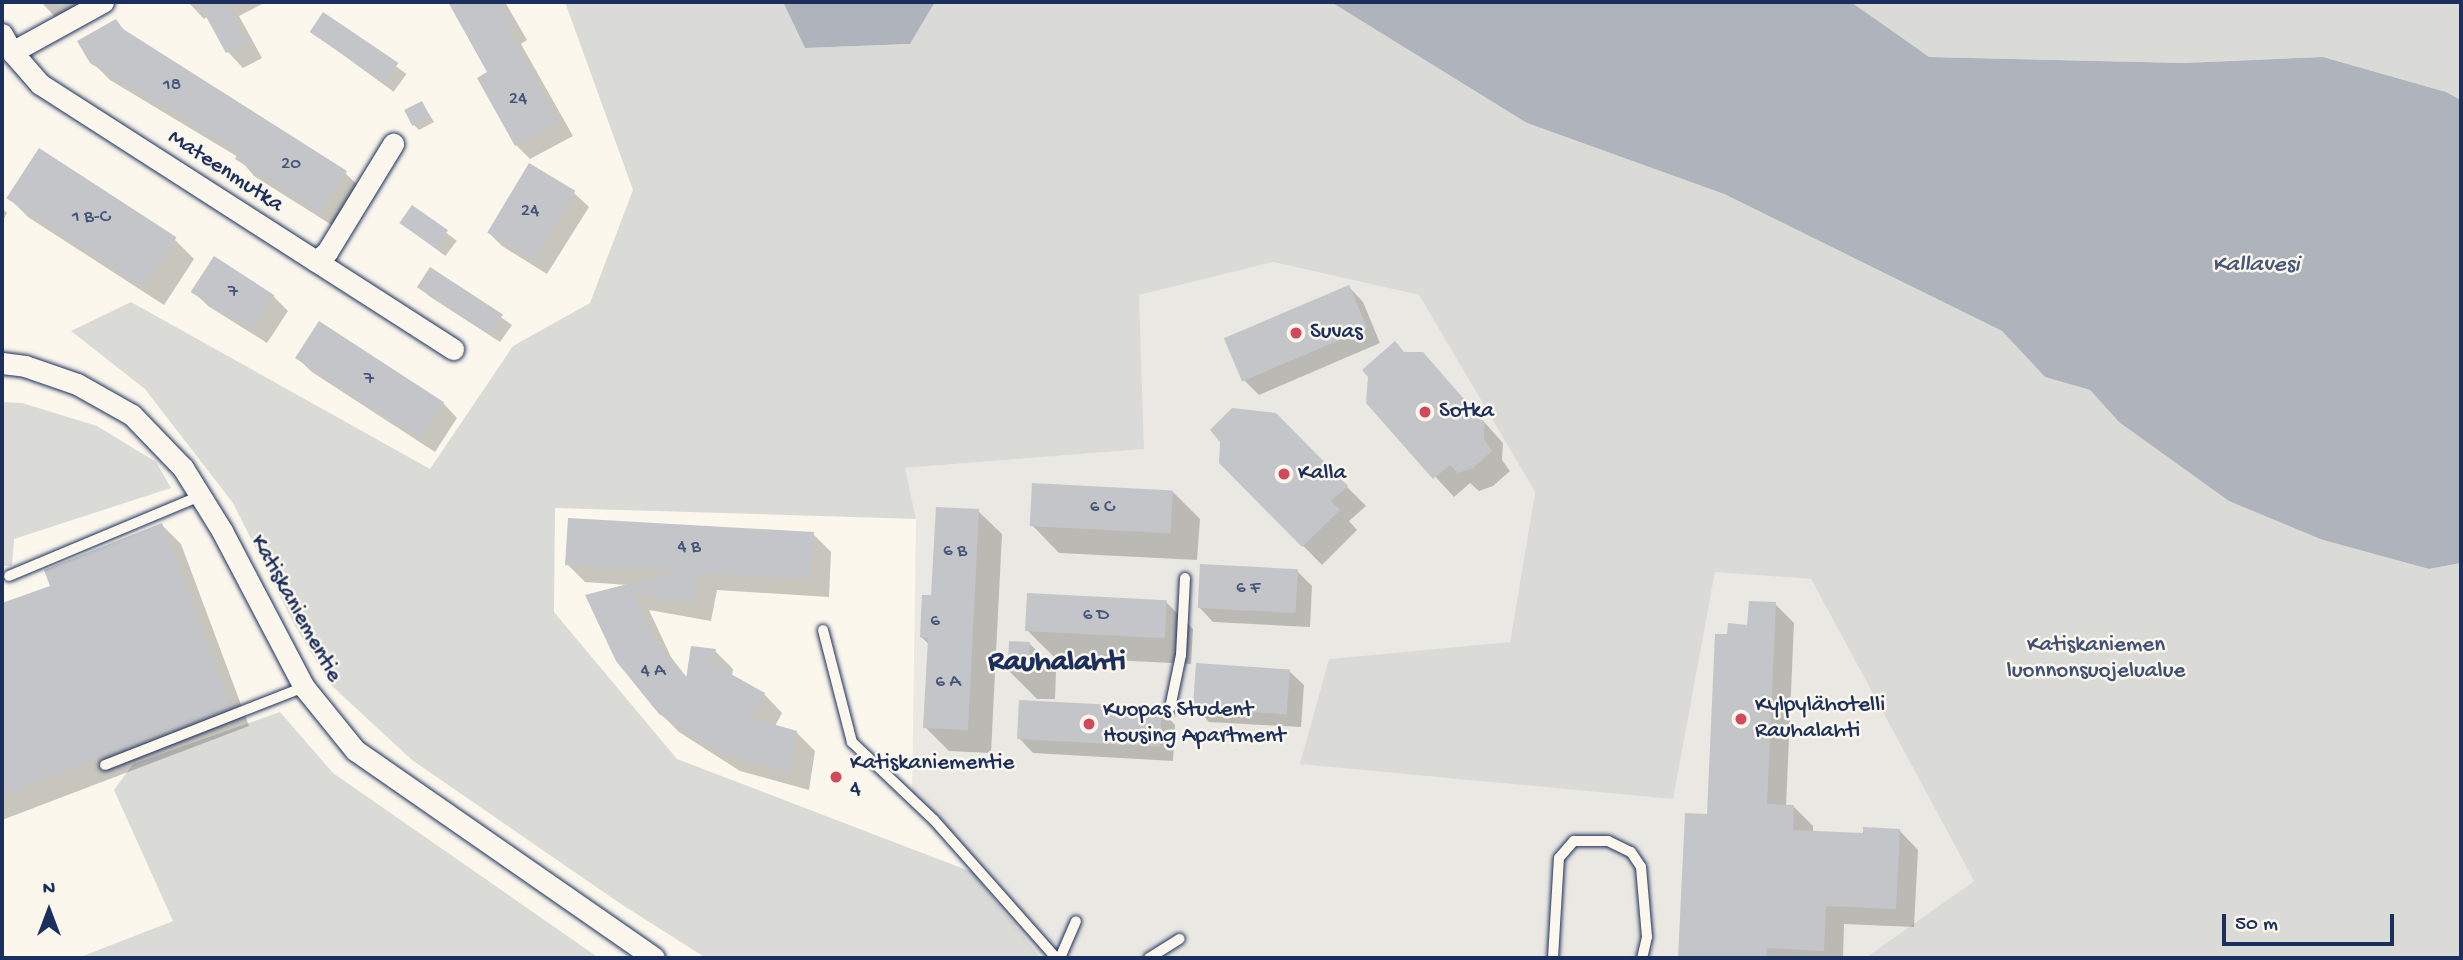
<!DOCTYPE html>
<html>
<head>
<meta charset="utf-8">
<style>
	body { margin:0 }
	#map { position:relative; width:2463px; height:960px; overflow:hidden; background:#fbf7ec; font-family:"Gochi Hand",sans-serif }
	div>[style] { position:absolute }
	.built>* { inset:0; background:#eae8e2 }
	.green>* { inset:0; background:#dadad7 }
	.water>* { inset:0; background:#afb3bb }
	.shadow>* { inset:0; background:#0003; transform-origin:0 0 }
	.building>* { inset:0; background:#c3c5c9; transform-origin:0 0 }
	.roads { filter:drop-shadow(0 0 2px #1b2f5e) drop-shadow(0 0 2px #1b2f5e) }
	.service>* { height:10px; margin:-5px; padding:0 5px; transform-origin:5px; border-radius:5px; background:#fbf7ec }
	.minor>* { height:21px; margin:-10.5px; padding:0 10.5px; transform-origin:10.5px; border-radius:10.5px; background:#fbf7ec }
	.dots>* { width:19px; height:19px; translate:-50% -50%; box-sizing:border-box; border:4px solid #fbf7ec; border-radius:50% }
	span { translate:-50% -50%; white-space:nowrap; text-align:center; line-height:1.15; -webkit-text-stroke:5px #fbf7ec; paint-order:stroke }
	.number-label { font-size:19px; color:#455479 }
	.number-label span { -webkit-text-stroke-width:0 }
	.street-label { font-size:23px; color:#1b2f5e }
	.poi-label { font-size:23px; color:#1b2f5e }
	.left { translate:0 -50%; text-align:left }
	.park-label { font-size:23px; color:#415176 }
	.water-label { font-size:24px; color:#47577a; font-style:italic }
	.district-label { font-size:30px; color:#1b2f5e; font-weight:700 }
	.frame { position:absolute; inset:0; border:4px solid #1b2f5e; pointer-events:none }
	.north { position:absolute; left:14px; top:876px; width:70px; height:70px; -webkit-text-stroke:5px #fbf7ec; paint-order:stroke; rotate:0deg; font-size:19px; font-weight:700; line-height:28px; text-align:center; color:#1b2f5e }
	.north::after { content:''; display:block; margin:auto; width:24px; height:32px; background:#1b2f5e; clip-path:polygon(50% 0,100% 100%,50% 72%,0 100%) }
	.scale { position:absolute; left:2222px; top:914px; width:172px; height:32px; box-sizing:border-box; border:4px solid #1b2f5e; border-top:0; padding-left:9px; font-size:21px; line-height:24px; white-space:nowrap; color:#1b2f5e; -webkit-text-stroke:5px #fbf7ec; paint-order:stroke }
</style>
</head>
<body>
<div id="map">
	<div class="built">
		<i style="clip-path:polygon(1273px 262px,1419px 295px,1535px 492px,1510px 643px,1329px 659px,1672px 799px,1715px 571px,1811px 579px,1974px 881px,1865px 958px,1041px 958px,912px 799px,916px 519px,904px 468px,1144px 449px,1138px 295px)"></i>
	</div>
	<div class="green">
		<i style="clip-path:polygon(565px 2px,783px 2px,805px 48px,910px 44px,935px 2px,1331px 2px,1527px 123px,1724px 194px,2002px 331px,2045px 377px,2090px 390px,2119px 422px,2323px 540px,2429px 569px,2461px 563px,2461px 958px,1865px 958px,1974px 881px,1811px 579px,1715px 572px,1673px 799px,1300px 764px,1329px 659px,1510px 642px,1535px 492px,1419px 295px,1273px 262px,1139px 295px,1144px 449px,905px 468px,916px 519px,555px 508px,554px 612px,677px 759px,972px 872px,1041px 958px,706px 958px,621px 904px,412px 760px,331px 685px,295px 626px,233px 503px,145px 389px,71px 331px,131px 302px,430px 469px,513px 346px,590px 303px,633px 190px)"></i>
		<i style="clip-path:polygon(1851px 2px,2461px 2px,2461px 100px,2446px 92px,2323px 57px,2184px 63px,1928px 57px)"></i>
		<i style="clip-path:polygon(2px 402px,22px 403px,97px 426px,156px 462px,171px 488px,14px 539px,12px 566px,2px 566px)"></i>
		<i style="clip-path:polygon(280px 712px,333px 773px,599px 958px,78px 958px,173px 921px,114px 790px,133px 764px)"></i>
	</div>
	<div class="water">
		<i style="clip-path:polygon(783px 2px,935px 2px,910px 44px,805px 48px)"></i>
		<i style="clip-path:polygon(1331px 2px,1851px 2px,1929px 57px,2184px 63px,2323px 57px,2446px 92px,2461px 100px,2461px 563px,2429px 569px,2323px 540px,2229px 501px,2119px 422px,2090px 390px,2045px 377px,2002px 331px,1724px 194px,1527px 123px)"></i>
	</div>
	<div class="shadow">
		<i style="clip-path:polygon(41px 2px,96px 2px,60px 22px)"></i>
		<i style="clip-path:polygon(188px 2px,266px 2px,239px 16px,262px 58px,243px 68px,228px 52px,208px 16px,204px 19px)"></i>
		<i style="clip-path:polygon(450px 2px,505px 2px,527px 40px,521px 44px,573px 136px,530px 159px,516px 145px,490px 73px)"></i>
		<i style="left:324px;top:14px;width:102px;height:22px;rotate:36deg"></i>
		<i style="clip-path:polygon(116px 22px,129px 35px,345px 173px,363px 190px,338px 229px,254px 176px,238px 157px,110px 80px,92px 62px)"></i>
		<i style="clip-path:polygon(422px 103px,434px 122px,419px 130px,414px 125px)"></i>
		<i style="clip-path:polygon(39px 151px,175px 240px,194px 259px,164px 305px,28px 217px,9px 198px)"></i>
		<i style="clip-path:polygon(530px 165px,574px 193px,589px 207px,547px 274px,502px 246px,488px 232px)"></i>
		<i style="left:412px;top:207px;width:56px;height:19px;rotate:37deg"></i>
		<i style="clip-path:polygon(2px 208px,7px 213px,2px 222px)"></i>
		<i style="clip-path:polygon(214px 259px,273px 296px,288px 311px,267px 343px,208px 306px,194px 292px)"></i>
		<i style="clip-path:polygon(431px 269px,512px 325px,500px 342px,429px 296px,419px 287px)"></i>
		<i style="clip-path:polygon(1349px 287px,1363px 302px,1380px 343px,1259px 395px,1244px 380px)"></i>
		<i style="clip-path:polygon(1405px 353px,1422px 353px,1503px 443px,1502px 460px,1510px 471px,1493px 486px,1479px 491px,1470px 483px,1454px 497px,1368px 403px)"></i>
		<i style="clip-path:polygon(297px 358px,443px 403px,457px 418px,435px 452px,312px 372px)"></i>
		<i style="clip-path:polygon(1275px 415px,1366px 506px,1349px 521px,1357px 530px,1322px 565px,1221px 462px)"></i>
		<i style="clip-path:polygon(1173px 492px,1200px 519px,1197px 560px,1059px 553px,1032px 525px)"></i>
		<i style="clip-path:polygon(978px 511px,1002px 534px,991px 753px,949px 751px,925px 727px,930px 645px,921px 637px,933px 597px)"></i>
		<i style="clip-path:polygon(162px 525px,181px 544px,249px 726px,2px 820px,2px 605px,52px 587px)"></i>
		<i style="clip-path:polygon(813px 534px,831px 552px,829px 597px,717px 590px,711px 621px,649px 610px,671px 657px,688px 679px,715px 651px,733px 669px,732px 676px,764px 694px,782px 713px,775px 726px,797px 733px,815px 751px,809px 790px,740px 771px,679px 732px,660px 713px,628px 585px,585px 582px,567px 564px)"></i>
		<i style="clip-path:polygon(1297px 571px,1312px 586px,1310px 627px,1213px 622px,1199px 607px)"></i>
		<i style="clip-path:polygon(1166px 602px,1193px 629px,1191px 664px,1054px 657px,1027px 630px)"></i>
		<i style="clip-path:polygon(1775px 604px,1794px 623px,1786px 807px,1794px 807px,1813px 826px,1813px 832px,1865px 835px,1899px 830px,1918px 850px,1914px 927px,1844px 924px,1843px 958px,1680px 958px,1686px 815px,1709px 815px,1729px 636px,1749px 626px)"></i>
		<i style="clip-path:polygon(1029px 643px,1056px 671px,1055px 699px,1037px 699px,1010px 672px)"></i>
		<i style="clip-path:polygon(1289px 671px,1304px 685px,1301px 727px,1209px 722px,1195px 707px)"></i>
		<i style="clip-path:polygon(1161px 710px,1175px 725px,1173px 761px,1033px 753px,1019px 738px)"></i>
	</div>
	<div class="building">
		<i style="clip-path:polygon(198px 2px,226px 2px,248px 42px,226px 53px)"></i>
		<i style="clip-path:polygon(448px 2px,501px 2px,514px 25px,508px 29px,559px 122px,515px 146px,477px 78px,487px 72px)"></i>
		<i style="left:323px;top:12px;width:91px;height:24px;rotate:34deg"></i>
		<i style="clip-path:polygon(116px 19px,123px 29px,347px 171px,320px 213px,235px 159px,239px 152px,90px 63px,77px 41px)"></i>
		<i style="left:422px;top:101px;width:18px;height:20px;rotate:63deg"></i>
		<i style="left:39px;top:148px;width:164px;height:60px;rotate:33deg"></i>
		<i style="left:529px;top:163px;width:54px;height:81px;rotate:31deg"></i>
		<i style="left:412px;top:205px;width:44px;height:22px;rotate:35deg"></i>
		<i style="left:214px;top:256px;width:72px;height:43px;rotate:33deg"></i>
		<i style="left:430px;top:267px;width:87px;height:24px;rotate:33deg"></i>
		<i style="left:1349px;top:285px;width:47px;height:136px;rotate:67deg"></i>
		<i style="left:319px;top:321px;width:149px;height:44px;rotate:33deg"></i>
		<i style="clip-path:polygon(1395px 341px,1404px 352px,1423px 352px,1484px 422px,1484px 439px,1492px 451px,1473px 468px,1458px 473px,1450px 465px,1433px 479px,1366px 403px,1368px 377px,1362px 370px)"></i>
		<i style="clip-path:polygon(1232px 408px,1276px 413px,1348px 486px,1331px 501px,1340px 510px,1302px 547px,1219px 463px,1220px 442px,1210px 430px)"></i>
		<i style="left:1032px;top:483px;width:141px;height:43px;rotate:3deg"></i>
		<i style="clip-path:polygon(936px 507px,979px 509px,968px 730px,923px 728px,928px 638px,920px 637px,921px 613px,922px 595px,931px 595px)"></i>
		<i style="clip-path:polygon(568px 518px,814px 532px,811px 579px,699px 573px,693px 604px,633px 593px,653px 637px,686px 679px,691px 646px,716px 649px,713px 664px,765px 693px,751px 718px,797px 731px,791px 773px,720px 753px,659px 714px,616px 661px,585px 595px,678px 571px,565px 565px)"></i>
		<i style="clip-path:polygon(162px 523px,231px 707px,2px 795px,2px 603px,50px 586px,44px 570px)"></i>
		<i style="left:1200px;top:564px;width:98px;height:44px;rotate:3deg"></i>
		<i style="left:1027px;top:593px;width:140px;height:38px;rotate:3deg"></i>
		<i style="clip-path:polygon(1749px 601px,1776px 602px,1767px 804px,1794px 805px,1793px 830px,1863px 833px,1863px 827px,1900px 829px,1896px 909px,1826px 906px,1824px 951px,1767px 948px,1766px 958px,1678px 958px,1685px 813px,1707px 814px,1715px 634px,1727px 634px,1728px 623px,1747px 625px)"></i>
		<i style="left:1009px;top:641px;width:21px;height:31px;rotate:3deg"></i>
		<i style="left:1196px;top:663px;width:94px;height:45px;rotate:4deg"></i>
		<i style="left:1019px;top:700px;width:143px;height:39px;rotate:3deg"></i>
	</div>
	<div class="roads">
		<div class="service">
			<i style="left:9px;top:576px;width:207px;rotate:-22.7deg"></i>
			<i style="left:823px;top:630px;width:116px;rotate:75.5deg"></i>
			<i style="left:852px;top:742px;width:113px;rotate:43.6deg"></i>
			<i style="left:934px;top:820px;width:184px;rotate:48.5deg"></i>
			<i style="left:1170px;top:708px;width:54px;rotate:-78.3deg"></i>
			<i style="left:1181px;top:655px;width:77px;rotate:-87deg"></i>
			<i style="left:105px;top:765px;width:214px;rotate:-21.4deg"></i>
			<i style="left:1060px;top:958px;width:40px;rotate:-66.6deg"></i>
			<i style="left:1149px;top:958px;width:36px;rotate:-32deg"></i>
			<i style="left:1553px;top:958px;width:100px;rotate:-86.6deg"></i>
			<i style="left:1559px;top:858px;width:23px;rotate:-49deg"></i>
			<i style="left:1574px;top:841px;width:34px"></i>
			<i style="left:1608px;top:841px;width:25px;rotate:26deg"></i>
			<i style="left:1631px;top:852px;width:18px;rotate:56deg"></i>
			<i style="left:1641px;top:867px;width:70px;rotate:85.1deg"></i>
			<i style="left:1647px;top:937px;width:22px;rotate:103deg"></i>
		</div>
		<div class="minor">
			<i style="left:2px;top:34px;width:21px;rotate:61deg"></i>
			<i style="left:12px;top:52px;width:43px;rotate:48.8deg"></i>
			<i style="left:40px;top:84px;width:328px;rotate:32.7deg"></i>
			<i style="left:316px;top:261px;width:14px;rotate:-39deg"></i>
			<i style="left:327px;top:252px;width:127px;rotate:-58.6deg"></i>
			<i style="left:12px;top:52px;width:104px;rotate:-28.8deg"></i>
			<i style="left:316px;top:261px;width:163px;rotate:32.7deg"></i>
			<i style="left:2px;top:363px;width:23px;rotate:7deg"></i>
			<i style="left:25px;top:366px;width:55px;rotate:19.1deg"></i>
			<i style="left:77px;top:384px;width:63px;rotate:29.4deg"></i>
			<i style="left:132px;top:415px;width:74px;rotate:46.1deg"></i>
			<i style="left:183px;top:468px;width:74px;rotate:58.2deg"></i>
			<i style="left:222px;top:531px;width:176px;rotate:62.3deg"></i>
			<i style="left:304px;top:687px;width:81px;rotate:51deg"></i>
			<i style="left:355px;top:750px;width:364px;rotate:34.8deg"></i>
		</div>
	</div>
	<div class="dots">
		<i style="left:1296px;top:333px;background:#d1495b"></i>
		<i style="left:1425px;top:412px;background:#d1495b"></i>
		<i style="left:1284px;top:474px;background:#d1495b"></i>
		<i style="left:1741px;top:719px;background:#d1495b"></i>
		<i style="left:1089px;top:724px;background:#d1495b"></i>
		<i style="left:836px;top:777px;background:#d1495b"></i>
	</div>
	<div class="number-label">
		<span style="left:172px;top:86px">18</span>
		<span style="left:518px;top:100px">24</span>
		<span style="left:291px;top:165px">20</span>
		<span style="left:530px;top:212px">24</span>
		<span style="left:91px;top:218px">1 B-C</span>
		<span style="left:233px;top:293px">7</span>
		<span style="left:369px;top:380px">7</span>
		<span style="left:1102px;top:508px">6 C</span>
		<span style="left:689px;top:548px">4 B</span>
		<span style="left:955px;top:552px">6 B</span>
		<span style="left:1248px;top:589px">6 F</span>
		<span style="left:1096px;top:616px">6 D</span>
		<span style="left:935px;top:622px">6</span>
		<span style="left:653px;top:672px">4 A</span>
		<span style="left:948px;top:683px">6 A</span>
	</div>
	<div class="street-label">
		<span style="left:225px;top:172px;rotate:33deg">Mateenmutka</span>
		<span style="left:295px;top:609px;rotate:61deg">Katiskaniementie</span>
	</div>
	<div class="poi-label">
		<span class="left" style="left:1310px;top:333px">Suvas</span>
		<span class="left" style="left:1439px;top:412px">Sotka</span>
		<span class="left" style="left:1298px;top:474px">Kalla</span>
		<span class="left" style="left:1755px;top:719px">Kylpylähotelli<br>Rauhalahti</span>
		<span class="left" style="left:1103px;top:724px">Kuopas Student<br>Housing Apartment</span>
		<span class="left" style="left:850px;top:777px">Katiskaniementie<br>4</span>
	</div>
	<div class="park-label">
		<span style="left:2096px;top:659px">Katiskaniemen<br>luonnonsuojelualue</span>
	</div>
	<div class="water-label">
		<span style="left:2256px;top:266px">Kallavesi</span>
	</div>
	<div class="district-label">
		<span style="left:1057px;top:664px">Rauhalahti</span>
	</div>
	<div class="frame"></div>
	<div class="north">N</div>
	<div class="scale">50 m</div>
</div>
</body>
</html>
